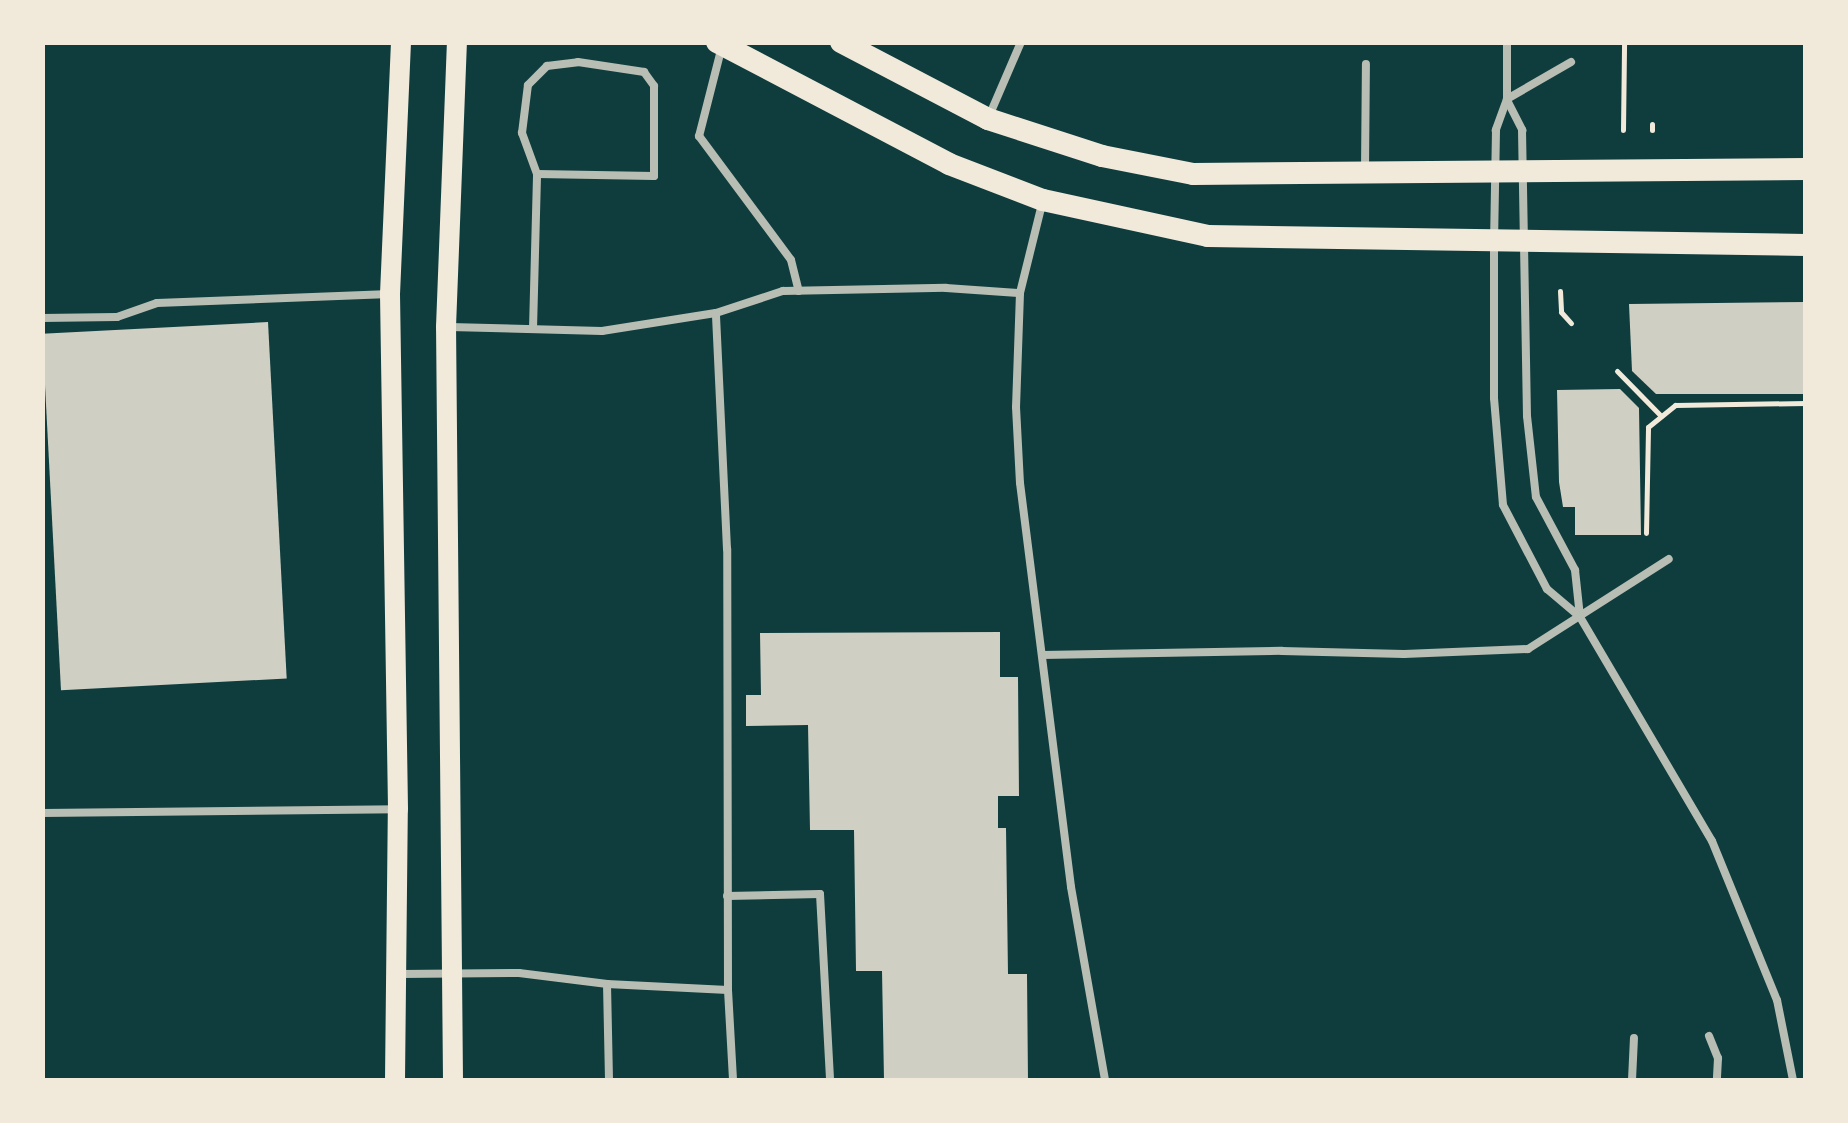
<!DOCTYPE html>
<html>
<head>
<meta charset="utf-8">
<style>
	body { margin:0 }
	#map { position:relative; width:1848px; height:1123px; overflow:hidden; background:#0f3d3e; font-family:Lato,sans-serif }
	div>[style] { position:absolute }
	.building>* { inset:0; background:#cfcfc3; transform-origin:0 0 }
	.path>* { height:5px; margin:-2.5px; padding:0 2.5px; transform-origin:2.5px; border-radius:2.5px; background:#f1e9da }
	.service>* { height:8px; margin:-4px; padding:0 4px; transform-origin:4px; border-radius:4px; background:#b8beb3 }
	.secondary>* { height:20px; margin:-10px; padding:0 10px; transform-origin:10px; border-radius:10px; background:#f1e9da }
	.primary>* { height:22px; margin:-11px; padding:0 11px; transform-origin:11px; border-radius:11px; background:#f1e9da }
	span { translate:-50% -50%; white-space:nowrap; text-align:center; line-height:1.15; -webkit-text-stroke:8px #f1e9da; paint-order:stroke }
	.frame { position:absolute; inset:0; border:45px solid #f1e9da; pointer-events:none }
</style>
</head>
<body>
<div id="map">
	<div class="building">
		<i style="clip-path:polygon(1806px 302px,1806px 394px,1656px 394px,1632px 371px,1629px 304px)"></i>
		<i style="left:268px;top:322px;width:357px;height:226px;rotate:87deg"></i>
		<i style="clip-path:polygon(1620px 389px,1639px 408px,1641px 535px,1575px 535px,1575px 507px,1563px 507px,1559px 482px,1557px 390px)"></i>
		<i style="clip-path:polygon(1000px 632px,1000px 677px,1018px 677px,1019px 796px,998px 796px,998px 828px,1006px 828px,1008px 974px,1027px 974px,1028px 1080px,884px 1080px,882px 971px,856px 971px,854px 830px,810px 830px,808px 725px,746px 726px,746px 695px,761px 695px,760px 633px)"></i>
	</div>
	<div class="path">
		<i style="left:1652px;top:124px;width:6px;rotate:90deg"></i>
		<i style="left:1623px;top:130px;width:88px;rotate:-89.3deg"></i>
		<i style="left:1560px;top:291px;width:21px;rotate:87deg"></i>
		<i style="left:1561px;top:312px;width:15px;rotate:48deg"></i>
		<i style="left:1617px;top:371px;width:63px;rotate:45.6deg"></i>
		<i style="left:1646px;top:533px;width:106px;rotate:-88.9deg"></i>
		<i style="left:1648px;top:427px;width:35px;rotate:-39deg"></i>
		<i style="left:1675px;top:405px;width:131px;rotate:-0.9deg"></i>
	</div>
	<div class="service">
		<i style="left:1507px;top:42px;width:57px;rotate:90deg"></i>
		<i style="left:1507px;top:99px;width:33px;rotate:110deg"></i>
		<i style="left:1496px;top:130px;width:113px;rotate:91deg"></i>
		<i style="left:1494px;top:243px;width:155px;rotate:90deg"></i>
		<i style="left:1494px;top:398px;width:107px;rotate:85.2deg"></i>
		<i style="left:1503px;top:505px;width:95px;rotate:62.4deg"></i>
		<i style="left:1547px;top:589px;width:43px;rotate:40.3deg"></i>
		<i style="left:1580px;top:617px;width:260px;rotate:59.5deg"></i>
		<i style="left:1712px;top:841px;width:172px;rotate:67.8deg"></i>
		<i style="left:1777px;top:1000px;width:82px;rotate:78.7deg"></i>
		<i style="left:721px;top:50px;width:89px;rotate:104.3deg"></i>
		<i style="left:699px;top:136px;width:154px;rotate:53.4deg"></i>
		<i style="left:791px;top:260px;width:32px;rotate:76deg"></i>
		<i style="left:1507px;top:99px;width:74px;rotate:-30deg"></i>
		<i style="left:1507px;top:100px;width:34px;rotate:63deg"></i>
		<i style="left:1522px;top:130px;width:286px;rotate:89deg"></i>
		<i style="left:1527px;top:416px;width:81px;rotate:83.7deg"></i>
		<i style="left:1536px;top:497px;width:83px;rotate:61.9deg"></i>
		<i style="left:1575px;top:570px;width:47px;rotate:83.9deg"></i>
		<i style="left:990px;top:114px;width:78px;rotate:-66.7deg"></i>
		<i style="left:1365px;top:170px;width:106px;rotate:-89.5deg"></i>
		<i style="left:1042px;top:204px;width:92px;rotate:103.9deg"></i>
		<i style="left:1020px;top:293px;width:114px;rotate:92deg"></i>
		<i style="left:1016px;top:407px;width:76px;rotate:87deg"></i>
		<i style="left:1020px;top:483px;width:407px;rotate:82.8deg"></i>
		<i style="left:1071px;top:887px;width:196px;rotate:80deg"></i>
		<i style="left:42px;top:318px;width:75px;rotate:-0.8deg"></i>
		<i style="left:117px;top:317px;width:42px;rotate:-19.3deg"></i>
		<i style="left:157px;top:303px;width:233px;rotate:-2.2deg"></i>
		<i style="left:450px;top:327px;width:152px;rotate:1.5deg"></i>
		<i style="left:602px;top:331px;width:115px;rotate:-9deg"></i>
		<i style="left:716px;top:313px;width:71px;rotate:-18.2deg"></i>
		<i style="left:783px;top:291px;width:163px;rotate:-1.1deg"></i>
		<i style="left:946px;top:288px;width:74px;rotate:3.9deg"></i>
		<i style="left:533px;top:329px;width:155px;rotate:-88.5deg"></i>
		<i style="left:537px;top:174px;width:44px;rotate:-110.1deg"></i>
		<i style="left:522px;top:133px;width:48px;rotate:-82.9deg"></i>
		<i style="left:528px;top:85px;width:27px;rotate:-45deg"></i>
		<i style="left:547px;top:66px;width:31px;rotate:-7deg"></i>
		<i style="left:578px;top:62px;width:67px;rotate:8.6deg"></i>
		<i style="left:644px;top:72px;width:17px;rotate:54deg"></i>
		<i style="left:654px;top:86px;width:90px;rotate:90deg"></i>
		<i style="left:654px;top:176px;width:117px;rotate:-179deg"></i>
		<i style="left:1042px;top:655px;width:240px;rotate:-1deg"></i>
		<i style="left:1282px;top:651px;width:122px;rotate:1.4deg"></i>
		<i style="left:1404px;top:654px;width:124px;rotate:-2.3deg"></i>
		<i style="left:1528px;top:649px;width:167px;rotate:-32.6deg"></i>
		<i style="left:42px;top:813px;width:356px;rotate:-0.6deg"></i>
		<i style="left:727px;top:896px;width:93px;rotate:-1.2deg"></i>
		<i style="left:820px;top:894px;width:186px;rotate:86.9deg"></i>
		<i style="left:400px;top:974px;width:119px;rotate:-0.5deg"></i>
		<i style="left:519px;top:973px;width:89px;rotate:7.1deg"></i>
		<i style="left:607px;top:984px;width:121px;rotate:2.8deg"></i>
		<i style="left:728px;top:990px;width:441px;rotate:-90.1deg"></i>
		<i style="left:727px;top:549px;width:236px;rotate:-92.7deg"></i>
		<i style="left:607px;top:984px;width:96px;rotate:88.8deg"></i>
		<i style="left:728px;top:990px;width:90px;rotate:86.8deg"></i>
		<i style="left:1709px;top:1036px;width:24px;rotate:68deg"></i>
		<i style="left:1718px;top:1058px;width:22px;rotate:93deg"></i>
		<i style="left:1632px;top:1080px;width:42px;rotate:-87.3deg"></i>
	</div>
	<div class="secondary">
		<i style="left:395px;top:1080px;width:271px;rotate:-89.4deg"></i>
		<i style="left:398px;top:809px;width:515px;rotate:-90.89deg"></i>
		<i style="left:390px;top:294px;width:252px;rotate:-87.5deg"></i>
		<i style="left:453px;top:1080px;width:753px;rotate:-90.53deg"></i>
		<i style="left:446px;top:327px;width:285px;rotate:-87.8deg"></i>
	</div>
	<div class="primary">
		<i style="left:717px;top:42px;width:262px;rotate:27.7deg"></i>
		<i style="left:949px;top:164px;width:101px;rotate:21deg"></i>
		<i style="left:1043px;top:200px;width:169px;rotate:12.3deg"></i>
		<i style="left:1208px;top:236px;width:598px;rotate:0.86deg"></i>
		<i style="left:841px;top:42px;width:166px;rotate:27.6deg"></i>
		<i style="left:988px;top:119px;width:120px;rotate:18deg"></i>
		<i style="left:1102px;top:156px;width:93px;rotate:11.2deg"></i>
		<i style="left:1193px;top:174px;width:613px;rotate:-0.47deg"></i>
	</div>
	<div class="frame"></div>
</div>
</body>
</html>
